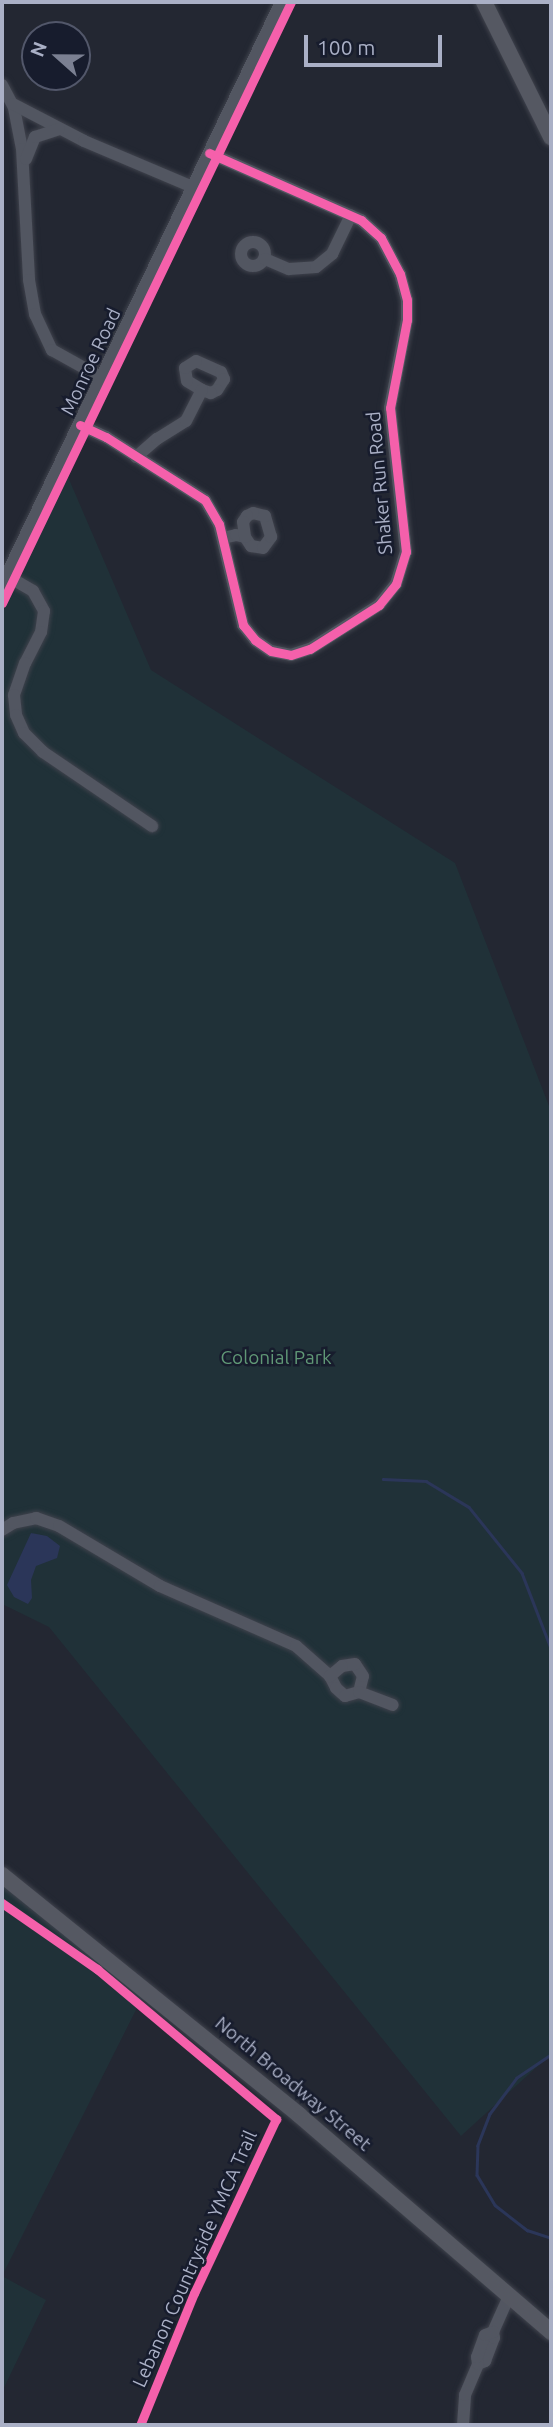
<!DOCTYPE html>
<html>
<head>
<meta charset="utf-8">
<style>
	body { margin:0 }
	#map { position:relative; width:553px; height:2427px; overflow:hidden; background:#232732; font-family:Ubuntu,sans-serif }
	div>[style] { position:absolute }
	.green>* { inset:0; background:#203138 }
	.water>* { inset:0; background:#2b3659 }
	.stream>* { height:2.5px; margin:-1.25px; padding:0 1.25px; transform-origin:1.25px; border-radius:1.25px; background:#2b3659 }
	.roads { filter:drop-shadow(0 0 2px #3f424c) drop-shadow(0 0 2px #3f424c) }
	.minor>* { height:12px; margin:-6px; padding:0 6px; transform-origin:6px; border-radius:6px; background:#525661 }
	.minor>.ring { margin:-6px; padding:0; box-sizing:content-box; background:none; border:12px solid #525661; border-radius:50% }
	.major>* { height:16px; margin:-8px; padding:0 8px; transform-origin:8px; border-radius:8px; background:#555862 }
	.cycleway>* { height:9px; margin:-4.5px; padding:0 4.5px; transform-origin:4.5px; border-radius:4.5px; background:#f560ab }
	span { translate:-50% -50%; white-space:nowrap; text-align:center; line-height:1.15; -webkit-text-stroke:5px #171c2d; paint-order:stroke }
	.street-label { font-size:19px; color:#aab0c6 }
	.park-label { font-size:19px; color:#609876 }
	.frame { position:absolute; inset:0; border:4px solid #aab0c6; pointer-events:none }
	.north { position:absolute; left:21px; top:21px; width:70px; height:70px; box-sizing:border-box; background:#171c2d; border:2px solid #52576a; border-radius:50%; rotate:291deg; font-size:19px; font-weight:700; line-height:28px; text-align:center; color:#aab0c6 }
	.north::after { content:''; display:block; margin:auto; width:24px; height:32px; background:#7b8092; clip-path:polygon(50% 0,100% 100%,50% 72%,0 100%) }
	.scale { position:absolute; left:304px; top:35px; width:138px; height:32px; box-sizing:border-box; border:4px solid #aab0c6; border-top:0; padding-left:9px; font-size:21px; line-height:24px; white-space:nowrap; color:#aab0c6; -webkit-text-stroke:5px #171c2d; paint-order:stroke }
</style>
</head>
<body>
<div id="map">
	<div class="green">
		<i style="clip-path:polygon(62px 463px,151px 670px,455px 863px,551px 1111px,551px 2054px,461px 2136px,49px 1627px,2px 1604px,2px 584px)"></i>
		<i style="clip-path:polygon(2px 1875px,146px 1990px,2px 2276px,46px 2300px,2px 2392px)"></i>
	</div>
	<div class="water">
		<i style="clip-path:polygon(31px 1533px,47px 1536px,60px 1546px,57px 1558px,36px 1566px,31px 1580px,32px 1598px,28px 1604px,14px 1597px,7px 1585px)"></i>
	</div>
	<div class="stream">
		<i style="left:383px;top:1479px;width:43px;rotate:2.7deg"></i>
		<i style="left:426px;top:1481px;width:50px;rotate:31.2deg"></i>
		<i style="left:469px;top:1507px;width:85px;rotate:51.2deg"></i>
		<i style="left:522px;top:1573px;width:80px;rotate:68.9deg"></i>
		<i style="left:551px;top:2055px;width:41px;rotate:145.9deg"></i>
		<i style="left:517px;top:2078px;width:45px;rotate:126.9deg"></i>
		<i style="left:490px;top:2114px;width:34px;rotate:111deg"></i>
		<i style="left:478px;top:2146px;width:29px;rotate:92deg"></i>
		<i style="left:477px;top:2175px;width:35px;rotate:59deg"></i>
		<i style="left:495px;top:2205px;width:41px;rotate:38deg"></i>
		<i style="left:527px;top:2230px;width:25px;rotate:18deg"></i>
	</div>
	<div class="roads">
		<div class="minor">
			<i style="left:2px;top:85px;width:26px;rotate:62deg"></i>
			<i style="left:14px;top:108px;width:42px;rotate:79deg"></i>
			<i style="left:22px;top:149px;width:131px;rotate:86.9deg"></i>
			<i style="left:29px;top:280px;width:35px;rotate:80deg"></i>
			<i style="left:35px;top:314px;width:40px;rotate:65deg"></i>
			<i style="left:52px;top:350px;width:57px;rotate:29.2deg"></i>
			<i style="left:13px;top:104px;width:80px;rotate:27.5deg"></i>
			<i style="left:84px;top:141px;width:118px;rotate:22.9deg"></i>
			<i style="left:26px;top:159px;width:24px;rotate:-68deg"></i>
			<i style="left:35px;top:137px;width:25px;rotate:-18deg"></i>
			<i class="ring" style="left:241px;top:242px;width:12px;height:12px"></i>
			<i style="left:265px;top:259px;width:26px;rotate:23deg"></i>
			<i style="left:289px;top:269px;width:27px;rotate:-4deg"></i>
			<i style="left:316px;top:267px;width:21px;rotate:-39deg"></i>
			<i style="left:332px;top:254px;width:43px;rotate:-64deg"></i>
			<i style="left:196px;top:361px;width:27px;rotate:24deg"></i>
			<i style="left:221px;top:372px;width:8px;rotate:67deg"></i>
			<i style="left:224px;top:379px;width:13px;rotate:122deg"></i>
			<i style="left:217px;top:390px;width:7px;rotate:153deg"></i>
			<i style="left:211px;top:393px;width:9px;rotate:-162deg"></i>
			<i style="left:202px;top:390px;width:17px;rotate:-149deg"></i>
			<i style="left:187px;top:381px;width:13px;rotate:-99deg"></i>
			<i style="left:185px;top:368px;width:13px;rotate:-32deg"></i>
			<i style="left:80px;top:425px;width:29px;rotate:25deg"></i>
			<i style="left:106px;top:437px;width:117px;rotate:32.5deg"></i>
			<i style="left:205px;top:500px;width:28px;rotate:60deg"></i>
			<i style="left:219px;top:524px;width:104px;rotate:76.6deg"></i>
			<i style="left:243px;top:625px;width:19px;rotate:51deg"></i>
			<i style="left:255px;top:640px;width:19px;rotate:35deg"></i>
			<i style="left:271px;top:651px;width:20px;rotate:11deg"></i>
			<i style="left:291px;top:655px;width:20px;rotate:-18deg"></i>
			<i style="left:310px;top:649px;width:82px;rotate:-32.5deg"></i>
			<i style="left:379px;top:605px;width:27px;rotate:-51deg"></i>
			<i style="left:396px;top:584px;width:34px;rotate:-73deg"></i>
			<i style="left:406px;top:552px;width:145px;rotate:-96.3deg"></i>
			<i style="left:390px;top:408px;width:90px;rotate:-79.1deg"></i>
			<i style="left:407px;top:320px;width:20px;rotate:-90deg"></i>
			<i style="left:407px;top:300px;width:27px;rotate:-105deg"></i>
			<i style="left:400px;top:274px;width:41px;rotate:-117.8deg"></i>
			<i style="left:381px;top:238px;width:27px;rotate:-138deg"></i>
			<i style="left:361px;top:220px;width:166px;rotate:-156.2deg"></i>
			<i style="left:136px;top:457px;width:28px;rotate:-41deg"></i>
			<i style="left:157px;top:439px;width:34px;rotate:-32deg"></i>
			<i style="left:186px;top:421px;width:35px;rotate:-63deg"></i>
			<i style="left:223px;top:538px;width:13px;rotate:-13deg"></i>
			<i style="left:236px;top:535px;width:9px;rotate:13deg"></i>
			<i style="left:245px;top:537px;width:11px;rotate:56deg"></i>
			<i style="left:251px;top:546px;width:12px;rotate:9deg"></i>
			<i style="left:263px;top:548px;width:14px;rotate:-54deg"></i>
			<i style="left:271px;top:537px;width:22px;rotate:-106deg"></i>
			<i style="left:265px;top:516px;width:12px;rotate:-166deg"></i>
			<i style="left:253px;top:513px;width:7px;rotate:153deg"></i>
			<i style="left:247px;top:516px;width:7px;rotate:124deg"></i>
			<i style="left:243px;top:522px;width:15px;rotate:82deg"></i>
			<i style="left:2px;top:573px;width:36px;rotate:30deg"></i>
			<i style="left:33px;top:591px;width:23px;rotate:61deg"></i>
			<i style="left:44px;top:611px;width:21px;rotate:98deg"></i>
			<i style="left:41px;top:632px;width:35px;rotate:117deg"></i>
			<i style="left:25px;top:663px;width:34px;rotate:109deg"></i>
			<i style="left:14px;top:695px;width:20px;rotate:84deg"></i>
			<i style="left:16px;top:715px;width:20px;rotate:66deg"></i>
			<i style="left:24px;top:733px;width:27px;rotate:45deg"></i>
			<i style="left:43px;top:752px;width:132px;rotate:34.2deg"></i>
			<i style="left:2px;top:584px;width:645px;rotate:-64.39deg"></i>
			<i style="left:2px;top:1530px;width:13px;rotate:-32deg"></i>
			<i style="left:13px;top:1523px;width:24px;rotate:-12deg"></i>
			<i style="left:36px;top:1518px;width:24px;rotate:19deg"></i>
			<i style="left:59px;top:1526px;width:117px;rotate:30.7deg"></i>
			<i style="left:160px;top:1586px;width:149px;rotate:23.8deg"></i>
			<i style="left:296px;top:1646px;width:45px;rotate:41.4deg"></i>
			<i style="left:330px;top:1676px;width:13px;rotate:63deg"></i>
			<i style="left:336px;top:1688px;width:12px;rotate:42deg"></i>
			<i style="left:345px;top:1696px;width:15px;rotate:-16deg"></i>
			<i style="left:359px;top:1692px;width:16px;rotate:-76deg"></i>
			<i style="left:363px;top:1676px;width:14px;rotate:-124deg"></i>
			<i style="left:355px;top:1664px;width:13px;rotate:171deg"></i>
			<i style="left:342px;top:1666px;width:16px;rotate:140deg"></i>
			<i style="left:359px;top:1692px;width:36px;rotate:21deg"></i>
			<i style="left:478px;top:2364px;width:8px;rotate:-23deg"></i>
			<i style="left:485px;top:2361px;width:25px;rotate:-69deg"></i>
			<i style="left:494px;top:2338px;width:6px;rotate:-99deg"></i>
			<i style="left:493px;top:2332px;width:39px;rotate:-66deg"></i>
			<i style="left:463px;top:2425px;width:30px;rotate:-86deg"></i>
			<i style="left:465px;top:2395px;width:34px;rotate:-67deg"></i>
			<i style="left:478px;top:2364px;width:7px;rotate:-98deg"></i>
			<i style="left:477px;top:2357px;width:23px;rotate:-70deg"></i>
			<i style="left:485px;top:2335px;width:9px;rotate:-21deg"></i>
		</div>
		<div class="major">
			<i style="left:484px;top:2px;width:151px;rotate:63.6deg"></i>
			<i style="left:2px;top:1875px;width:382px;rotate:38.9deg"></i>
			<i style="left:299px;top:2115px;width:333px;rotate:40.7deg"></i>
		</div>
	</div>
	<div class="cycleway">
		<i style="left:80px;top:425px;width:29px;rotate:25deg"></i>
		<i style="left:106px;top:437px;width:117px;rotate:32.5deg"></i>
		<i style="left:205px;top:500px;width:28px;rotate:60deg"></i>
		<i style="left:219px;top:524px;width:104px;rotate:76.6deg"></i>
		<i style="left:243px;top:625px;width:19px;rotate:51deg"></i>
		<i style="left:255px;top:640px;width:19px;rotate:35deg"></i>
		<i style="left:271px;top:651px;width:20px;rotate:11deg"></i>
		<i style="left:291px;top:655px;width:20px;rotate:-18deg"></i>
		<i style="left:310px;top:649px;width:82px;rotate:-32.5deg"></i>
		<i style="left:379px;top:605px;width:27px;rotate:-51deg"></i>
		<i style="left:396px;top:584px;width:34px;rotate:-73deg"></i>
		<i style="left:406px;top:552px;width:145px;rotate:-96.3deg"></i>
		<i style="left:390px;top:408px;width:90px;rotate:-79.1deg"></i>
		<i style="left:407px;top:320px;width:20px;rotate:-90deg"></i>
		<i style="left:407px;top:300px;width:27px;rotate:-105deg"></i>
		<i style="left:400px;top:274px;width:41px;rotate:-117.8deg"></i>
		<i style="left:381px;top:238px;width:27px;rotate:-138deg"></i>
		<i style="left:361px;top:220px;width:166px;rotate:-156.2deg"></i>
		<i style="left:2px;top:603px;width:667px;rotate:-64.32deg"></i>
		<i style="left:2px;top:1903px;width:116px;rotate:34.8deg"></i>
		<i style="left:97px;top:1969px;width:234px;rotate:40deg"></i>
		<i style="left:276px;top:2119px;width:192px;rotate:115.2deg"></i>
		<i style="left:194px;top:2293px;width:143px;rotate:112.2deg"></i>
	</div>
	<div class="street-label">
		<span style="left:91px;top:362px;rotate:-65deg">Monroe Road</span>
		<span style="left:380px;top:483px;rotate:-95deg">Shaker Run Road</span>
		<span style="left:293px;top:2084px;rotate:40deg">North Broadway Street</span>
		<span style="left:195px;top:2259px;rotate:-66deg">Lebanon Countryside YMCA Trail</span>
	</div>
	<div class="park-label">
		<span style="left:276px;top:1358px">Colonial Park</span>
	</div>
	<div class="frame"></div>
	<div class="north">N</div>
	<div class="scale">100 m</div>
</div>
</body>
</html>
